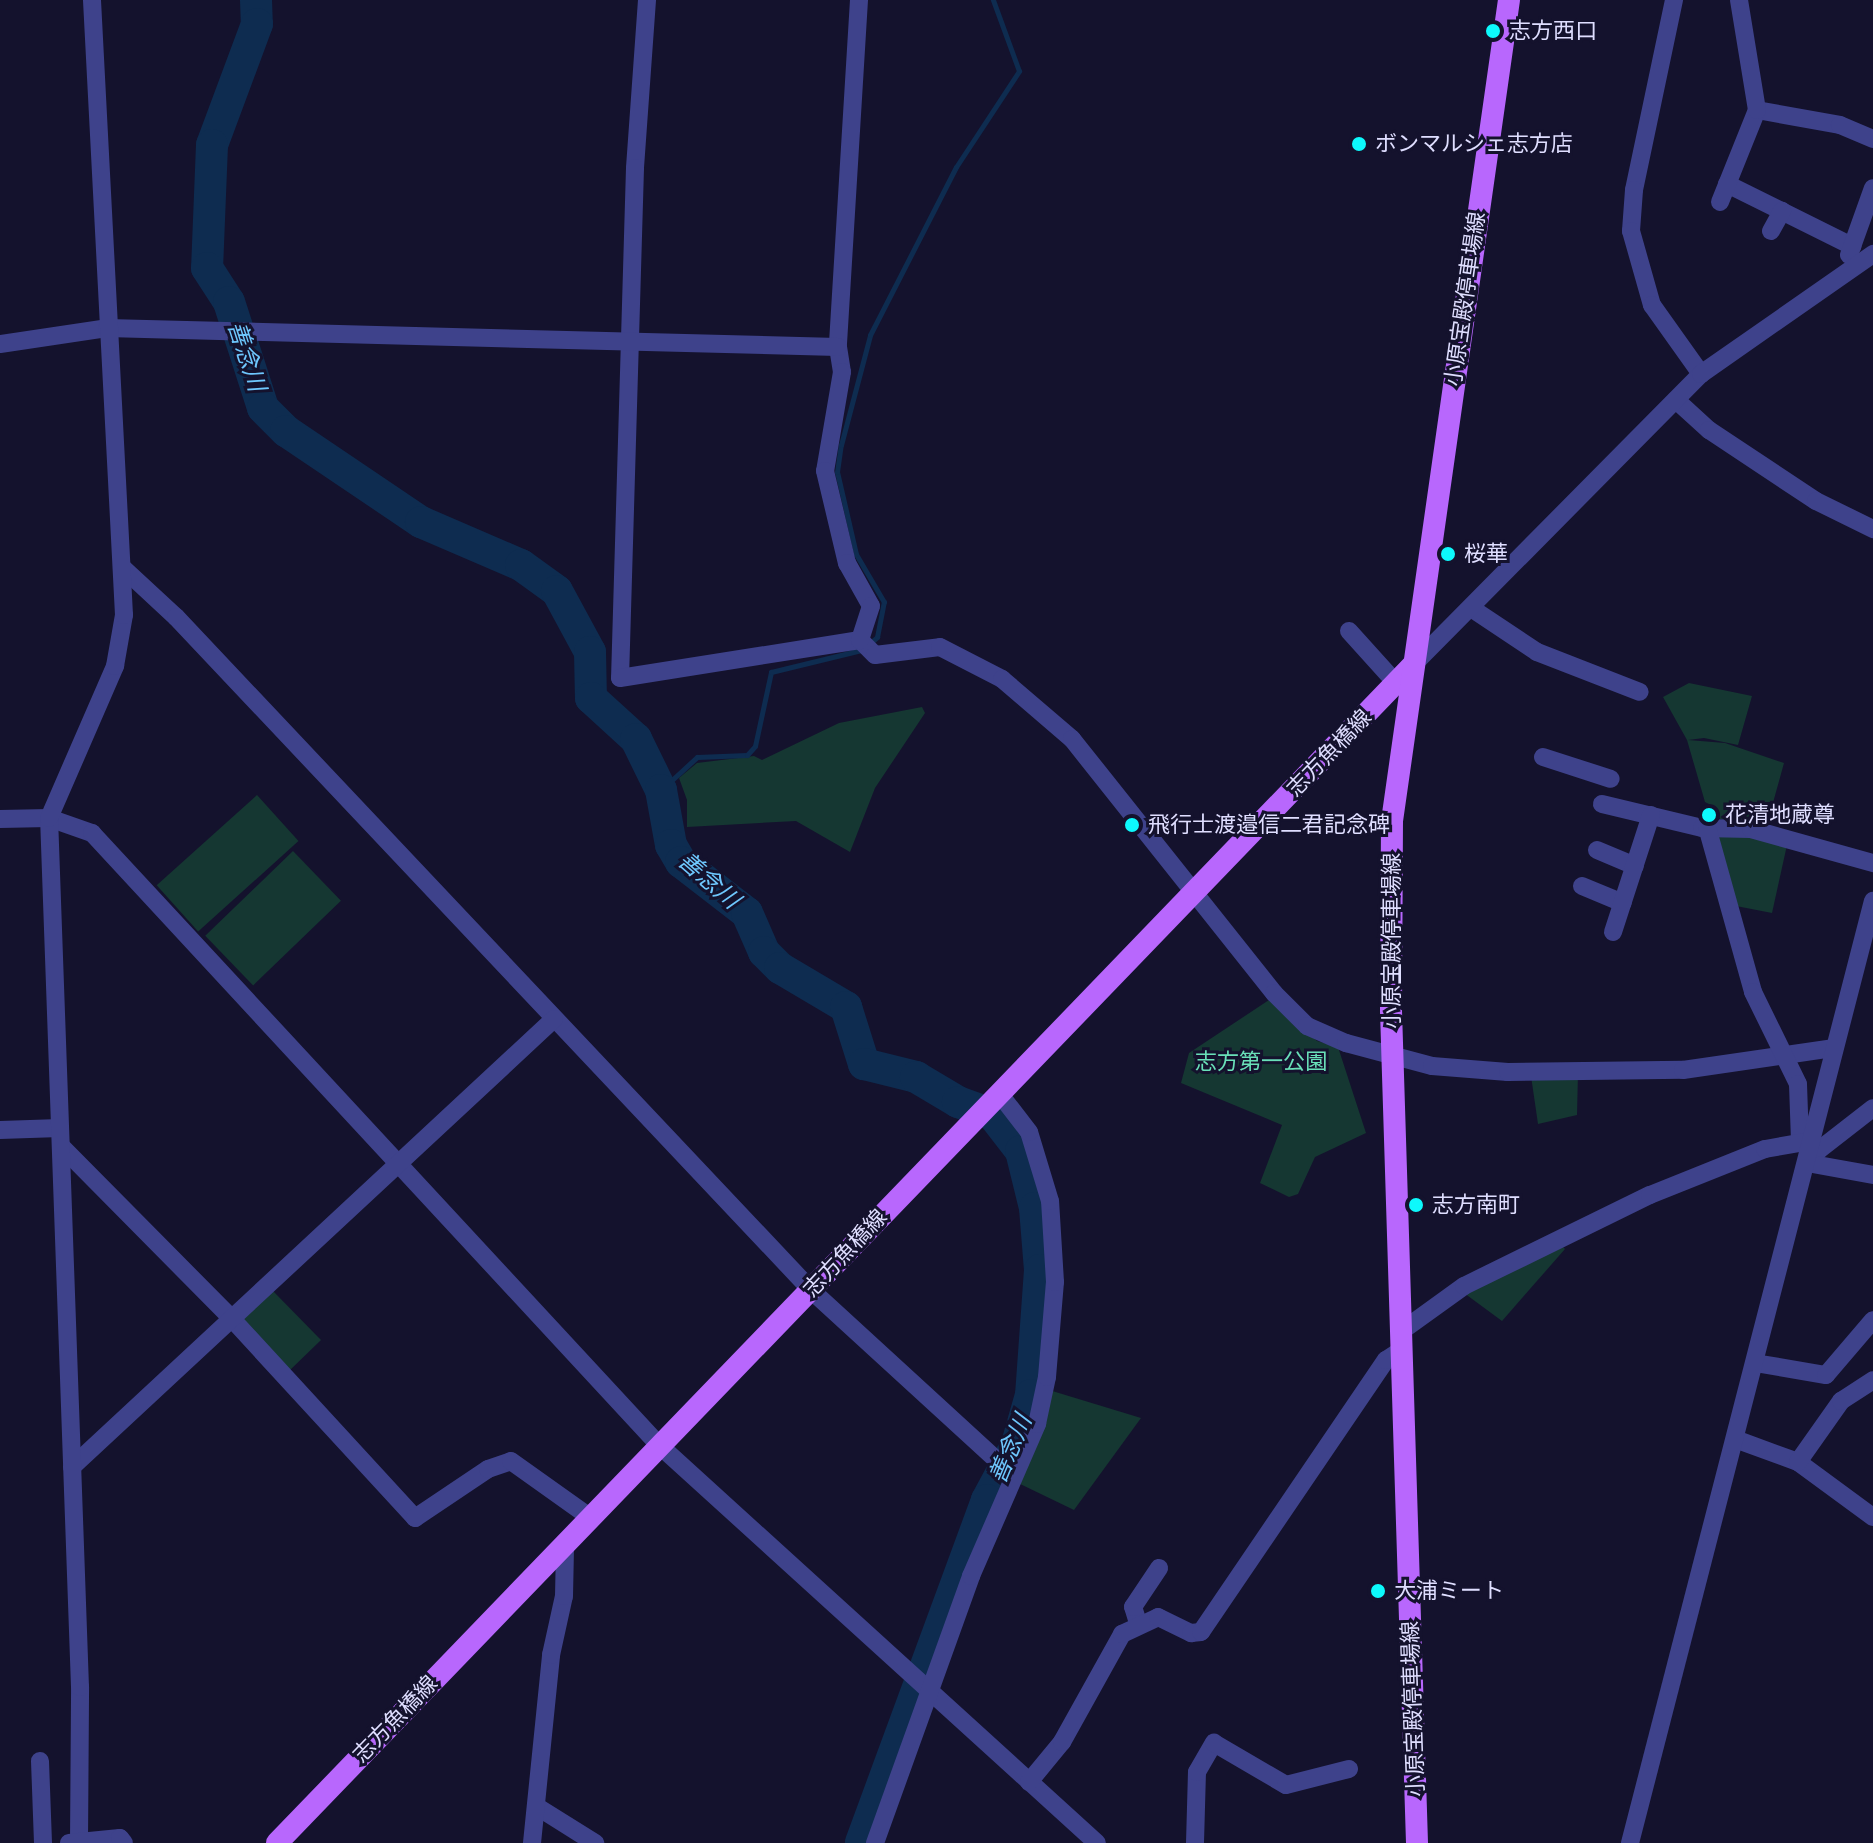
<!DOCTYPE html>
<html>
<head>
<meta charset="utf-8">
<style>
	body { margin:0 }
	#map { position:relative; width:1873px; height:1843px; overflow:hidden; background:#14122d; font-family:Arial,"Noto Sans JP",sans-serif }
	div>[style] { position:absolute }
	.green>* { inset:0; background:#153732; transform-origin:0 0 }
	.stream>* { height:5px; margin:-2.5px; padding:0 2.5px; transform-origin:2.5px; border-radius:2.5px; background:#0e2c50 }
	.river>* { height:32px; margin:-16px; padding:0 16px; transform-origin:16px; border-radius:16px; background:#0e2c50 }
	.minor>* { height:18px; margin:-9px; padding:0 9px; transform-origin:9px; border-radius:9px; background:#3e428b }
	.major>* { height:22px; margin:-11px; padding:0 11px; transform-origin:11px; border-radius:11px; background:#b867fd }
	.dots>* { width:22px; height:22px; translate:-50% -50%; box-sizing:border-box; border:4px solid #14122d; border-radius:50% }
	span { translate:-50% -50%; white-space:nowrap; text-align:center; line-height:1.15; -webkit-text-stroke:6px #14122d; paint-order:stroke }
	.poi-label { font-size:22px; color:#dfdeff }
	.left { translate:0 -50%; text-align:left }
	.street-label { font-size:22px; color:#dfdeff }
	.park-label { font-size:22px; color:#69e0b8 }
	.water-label { font-size:24px; color:#6ec7fd; font-style:italic }
</style>
</head>
<body>
<div id="map">
	<div class="green">
		<i style="clip-path:polygon(1689px 683px,1752px 696px,1738px 745px,1704px 738px,1688px 740px,1725px 743px,1784px 763px,1766px 828px,1720px 819px,1715px 807px,1705px 802px,1687px 740px,1663px 697px)"></i>
		<i style="clip-path:polygon(922px 707px,925px 713px,875px 788px,850px 852px,796px 821px,687px 827px,687px 800px,679px 778px,697px 763px,754px 756px,762px 760px,839px 723px)"></i>
		<i style="left:257px;top:795px;width:62px;height:135px;rotate:48deg"></i>
		<i style="clip-path:polygon(1718px 829px,1787px 845px,1772px 913px,1731px 905px,1713px 832px)"></i>
		<i style="left:293px;top:851px;width:69px;height:122px;rotate:46deg"></i>
		<i style="clip-path:polygon(1269px 1000px,1317px 1041px,1338px 1047px,1366px 1133px,1315px 1157px,1298px 1194px,1289px 1197px,1260px 1183px,1282px 1125px,1181px 1083px,1189px 1053px)"></i>
		<i style="clip-path:polygon(1578px 1073px,1577px 1115px,1538px 1124px,1531px 1076px)"></i>
		<i style="clip-path:polygon(1560px 1244px,1565px 1249px,1502px 1321px,1464px 1293px)"></i>
		<i style="clip-path:polygon(272px 1290px,321px 1340px,288px 1372px,242px 1324px,242px 1315px)"></i>
		<i style="clip-path:polygon(1049px 1390px,1141px 1418px,1074px 1510px,1016px 1482px)"></i>
	</div>
	<div class="stream">
		<i style="left:869px;top:644px;width:11px;rotate:-41deg"></i>
		<i style="left:877px;top:637px;width:36px;rotate:-79deg"></i>
		<i style="left:884px;top:602px;width:56px;rotate:-120.3deg"></i>
		<i style="left:856px;top:554px;width:84px;rotate:-103deg"></i>
		<i style="left:837px;top:472px;width:27px;rotate:-82deg"></i>
		<i style="left:841px;top:445px;width:114px;rotate:-75.2deg"></i>
		<i style="left:870px;top:335px;width:189px;rotate:-62.9deg"></i>
		<i style="left:956px;top:167px;width:115px;rotate:-56.7deg"></i>
		<i style="left:1019px;top:71px;width:76px;rotate:-110.1deg"></i>
		<i style="left:661px;top:790px;width:49px;rotate:-42.5deg"></i>
		<i style="left:697px;top:757px;width:50px;rotate:-2.3deg"></i>
		<i style="left:747px;top:755px;width:12px;rotate:-48deg"></i>
		<i style="left:755px;top:746px;width:76px;rotate:-77.8deg"></i>
		<i style="left:771px;top:672px;width:93px;rotate:-13.7deg"></i>
	</div>
	<div class="river">
		<i style="left:256px;top:0;width:24px;rotate:88deg"></i>
		<i style="left:257px;top:24px;width:129px;rotate:110.4deg"></i>
		<i style="left:212px;top:145px;width:123px;rotate:92.3deg"></i>
		<i style="left:207px;top:268px;width:40px;rotate:57.1deg"></i>
		<i style="left:229px;top:302px;width:111px;rotate:72.2deg"></i>
		<i style="left:263px;top:408px;width:33px;rotate:45deg"></i>
		<i style="left:286px;top:431px;width:163px;rotate:34deg"></i>
		<i style="left:421px;top:522px;width:109px;rotate:23.3deg"></i>
		<i style="left:521px;top:565px;width:44px;rotate:35.8deg"></i>
		<i style="left:557px;top:591px;width:69px;rotate:61.6deg"></i>
		<i style="left:590px;top:652px;width:46px;rotate:88.8deg"></i>
		<i style="left:591px;top:698px;width:61px;rotate:42.3deg"></i>
		<i style="left:636px;top:739px;width:57px;rotate:63.9deg"></i>
		<i style="left:661px;top:790px;width:56px;rotate:79.7deg"></i>
		<i style="left:671px;top:845px;width:20px;rotate:60deg"></i>
		<i style="left:681px;top:862px;width:83px;rotate:37.7deg"></i>
		<i style="left:747px;top:913px;width:43px;rotate:66.4deg"></i>
		<i style="left:764px;top:952px;width:23px;rotate:45deg"></i>
		<i style="left:780px;top:968px;width:77px;rotate:30.6deg"></i>
		<i style="left:846px;top:1007px;width:60px;rotate:72.5deg"></i>
		<i style="left:864px;top:1064px;width:54px;rotate:14deg"></i>
		<i style="left:916px;top:1077px;width:49px;rotate:30.8deg"></i>
		<i style="left:958px;top:1102px;width:37px;rotate:20deg"></i>
		<i style="left:993px;top:1115px;width:46px;rotate:52.1deg"></i>
		<i style="left:1021px;top:1151px;width:59px;rotate:76.2deg"></i>
		<i style="left:1035px;top:1208px;width:62px;rotate:85.4deg"></i>
		<i style="left:1040px;top:1270px;width:125px;rotate:94.1deg"></i>
		<i style="left:1031px;top:1395px;width:51px;rotate:105.9deg"></i>
		<i style="left:1017px;top:1444px;width:64px;rotate:118.2deg"></i>
		<i style="left:987px;top:1500px;width:365px;rotate:110.2deg"></i>
	</div>
	<div class="minor">
		<i style="left:647px;top:0;width:168px;rotate:94.1deg"></i>
		<i style="left:635px;top:168px;width:510px;rotate:91.68deg"></i>
		<i style="left:620px;top:678px;width:243px;rotate:-9deg"></i>
		<i style="left:860px;top:640px;width:21px;rotate:45deg"></i>
		<i style="left:875px;top:655px;width:65px;rotate:-7deg"></i>
		<i style="left:940px;top:647px;width:70px;rotate:27.3deg"></i>
		<i style="left:1002px;top:679px;width:92px;rotate:40.6deg"></i>
		<i style="left:1072px;top:739px;width:325px;rotate:51.5deg"></i>
		<i style="left:1274px;top:993px;width:47px;rotate:45deg"></i>
		<i style="left:1307px;top:1026px;width:43px;rotate:23.6deg"></i>
		<i style="left:1346px;top:1043px;width:89px;rotate:15deg"></i>
		<i style="left:1432px;top:1066px;width:76px;rotate:4.5deg"></i>
		<i style="left:1508px;top:1072px;width:175px;rotate:-0.7deg"></i>
		<i style="left:1683px;top:1070px;width:153px;rotate:-8.3deg"></i>
		<i style="left:859px;top:0;width:348px;rotate:93.5deg"></i>
		<i style="left:838px;top:347px;width:25px;rotate:81deg"></i>
		<i style="left:842px;top:372px;width:100px;rotate:99.7deg"></i>
		<i style="left:825px;top:471px;width:95px;rotate:76.6deg"></i>
		<i style="left:847px;top:563px;width:49px;rotate:60.8deg"></i>
		<i style="left:871px;top:606px;width:36px;rotate:108deg"></i>
		<i style="left:1674px;top:0;width:194px;rotate:101.9deg"></i>
		<i style="left:1634px;top:190px;width:41px;rotate:94.2deg"></i>
		<i style="left:1631px;top:231px;width:77px;rotate:74.2deg"></i>
		<i style="left:1652px;top:305px;width:85px;rotate:54.6deg"></i>
		<i style="left:1757px;top:110px;width:84px;rotate:10.2deg"></i>
		<i style="left:1840px;top:125px;width:36px;rotate:23deg"></i>
		<i style="left:1727px;top:184px;width:140px;rotate:26.4deg"></i>
		<i style="left:1720px;top:202px;width:99px;rotate:-68.1deg"></i>
		<i style="left:1757px;top:110px;width:111px;rotate:-99.3deg"></i>
		<i style="left:1771px;top:231px;width:23px;rotate:-61deg"></i>
		<i style="left:1849px;top:255px;width:71px;rotate:-70.3deg"></i>
		<i style="left:0;top:344px;width:108px;rotate:-8.5deg"></i>
		<i style="left:107px;top:328px;width:731px;rotate:1.49deg"></i>
		<i style="left:1676px;top:400px;width:45px;rotate:42.3deg"></i>
		<i style="left:1709px;top:430px;width:128px;rotate:33.6deg"></i>
		<i style="left:1816px;top:501px;width:64px;rotate:26.2deg"></i>
		<i style="left:122px;top:567px;width:74px;rotate:42.8deg"></i>
		<i style="left:176px;top:617px;width:925px;rotate:46.66deg"></i>
		<i style="left:811px;top:1290px;width:246px;rotate:42.5deg"></i>
		<i style="left:1471px;top:608px;width:79px;rotate:33.7deg"></i>
		<i style="left:1537px;top:652px;width:110px;rotate:21.2deg"></i>
		<i style="left:1349px;top:631px;width:70px;rotate:47.9deg"></i>
		<i style="left:1414px;top:664px;width:408px;rotate:-45.3deg"></i>
		<i style="left:1701px;top:374px;width:210px;rotate:-34.9deg"></i>
		<i style="left:1543px;top:757px;width:71px;rotate:17.9deg"></i>
		<i style="left:1602px;top:804px;width:103px;rotate:13.5deg"></i>
		<i style="left:1702px;top:828px;width:49px;rotate:1.2deg"></i>
		<i style="left:1751px;top:829px;width:127px;rotate:15.6deg"></i>
		<i style="left:0;top:819px;width:49px;rotate:-1.2deg"></i>
		<i style="left:49px;top:818px;width:46px;rotate:19.2deg"></i>
		<i style="left:92px;top:833px;width:833px;rotate:47.19deg"></i>
		<i style="left:658px;top:1444px;width:593px;rotate:42.27deg"></i>
		<i style="left:1707px;top:827px;width:171px;rotate:74.4deg"></i>
		<i style="left:1753px;top:992px;width:102px;rotate:63.9deg"></i>
		<i style="left:1798px;top:1084px;width:57px;rotate:88deg"></i>
		<i style="left:1597px;top:850px;width:41px;rotate:22.8deg"></i>
		<i style="left:1582px;top:886px;width:44px;rotate:22.5deg"></i>
		<i style="left:1613px;top:932px;width:123px;rotate:-72deg"></i>
		<i style="left:0;top:1130px;width:60px;rotate:-1.9deg"></i>
		<i style="left:61px;top:1146px;width:245px;rotate:45.3deg"></i>
		<i style="left:233px;top:1320px;width:269px;rotate:47.4deg"></i>
		<i style="left:415px;top:1518px;width:88px;rotate:-33.9deg"></i>
		<i style="left:488px;top:1469px;width:24px;rotate:-19deg"></i>
		<i style="left:511px;top:1461px;width:98px;rotate:35.5deg"></i>
		<i style="left:1810px;top:1150px;width:9px"></i>
		<i style="left:1819px;top:1150px;width:68px;rotate:-37.9deg"></i>
		<i style="left:1807px;top:1163px;width:67px;rotate:10.3deg"></i>
		<i style="left:1403px;top:1330px;width:75px;rotate:-35.8deg"></i>
		<i style="left:1464px;top:1286px;width:207px;rotate:-26.1deg"></i>
		<i style="left:1650px;top:1195px;width:124px;rotate:-21.8deg"></i>
		<i style="left:1765px;top:1149px;width:47px;rotate:-9.9deg"></i>
		<i style="left:1755px;top:1363px;width:72px;rotate:9.6deg"></i>
		<i style="left:1826px;top:1375px;width:72px;rotate:-49.5deg"></i>
		<i style="left:1735px;top:1439px;width:67px;rotate:20.1deg"></i>
		<i style="left:1798px;top:1462px;width:93px;rotate:36.3deg"></i>
		<i style="left:1798px;top:1462px;width:75px;rotate:-54.8deg"></i>
		<i style="left:1841px;top:1401px;width:38px;rotate:-33deg"></i>
		<i style="left:72px;top:1467px;width:658px;rotate:-42.91deg"></i>
		<i style="left:1138px;top:1623px;width:17px;rotate:-107deg"></i>
		<i style="left:1133px;top:1607px;width:47px;rotate:-56.3deg"></i>
		<i style="left:40px;top:1761px;width:82px;rotate:87.9deg"></i>
		<i style="left:1029px;top:1782px;width:52px;rotate:-50.5deg"></i>
		<i style="left:1062px;top:1742px;width:124px;rotate:-60.9deg"></i>
		<i style="left:1122px;top:1634px;width:40px;rotate:-25deg"></i>
		<i style="left:1158px;top:1617px;width:37px;rotate:26deg"></i>
		<i style="left:1191px;top:1633px;width:10px;rotate:-6deg"></i>
		<i style="left:1201px;top:1632px;width:329px;rotate:-55.8deg"></i>
		<i style="left:1386px;top:1360px;width:20px;rotate:-33deg"></i>
		<i style="left:536px;top:1806px;width:70px;rotate:32.1deg"></i>
		<i style="left:79px;top:1842px;width:155px;rotate:-89.6deg"></i>
		<i style="left:80px;top:1687px;width:870px;rotate:-92.04deg"></i>
		<i style="left:49px;top:818px;width:166px;rotate:-66.5deg"></i>
		<i style="left:115px;top:666px;width:52px;rotate:-80deg"></i>
		<i style="left:124px;top:615px;width:616px;rotate:-92.98deg"></i>
		<i style="left:69px;top:1843px;width:51px;rotate:-5.6deg"></i>
		<i style="left:120px;top:1838px;width:6px;rotate:51deg"></i>
		<i style="left:532px;top:1843px;width:189px;rotate:-84.2deg"></i>
		<i style="left:551px;top:1655px;width:60px;rotate:-77.6deg"></i>
		<i style="left:564px;top:1596px;width:49px;rotate:-88.8deg"></i>
		<i style="left:875px;top:1843px;width:284px;rotate:-70.2deg"></i>
		<i style="left:971px;top:1576px;width:166px;rotate:-66.5deg"></i>
		<i style="left:1037px;top:1424px;width:48px;rotate:-78deg"></i>
		<i style="left:1047px;top:1377px;width:95px;rotate:-85.2deg"></i>
		<i style="left:1055px;top:1282px;width:81px;rotate:-93.5deg"></i>
		<i style="left:1050px;top:1201px;width:72px;rotate:-106.9deg"></i>
		<i style="left:1029px;top:1132px;width:49px;rotate:-127.6deg"></i>
		<i style="left:1195px;top:1843px;width:71px;rotate:-88.4deg"></i>
		<i style="left:1197px;top:1772px;width:34px;rotate:-60deg"></i>
		<i style="left:1214px;top:1743px;width:83px;rotate:30.3deg"></i>
		<i style="left:1286px;top:1785px;width:65px;rotate:-14.3deg"></i>
		<i style="left:1630px;top:1843px;width:973px;rotate:-75.54deg"></i>
	</div>
	<div class="major">
		<i style="left:277px;top:1843px;width:1638px;rotate:-46.04deg"></i>
		<i style="left:1417px;top:1843px;width:833px;rotate:-91.79deg"></i>
		<i style="left:1391px;top:1010px;width:189px;rotate:-89.7deg"></i>
		<i style="left:1392px;top:821px;width:829px;rotate:-81.89deg"></i>
	</div>
	<div class="dots">
		<i style="left:1493px;top:31px;background:#0df9fc"></i>
		<i style="left:1359px;top:144px;background:#0df9fc"></i>
		<i style="left:1448px;top:554px;background:#0df9fc"></i>
		<i style="left:1709px;top:815px;background:#0df9fc"></i>
		<i style="left:1132px;top:825px;background:#0df9fc"></i>
		<i style="left:1416px;top:1205px;background:#0df9fc"></i>
		<i style="left:1378px;top:1591px;background:#0df9fc"></i>
	</div>
	<div class="poi-label">
		<span class="left" style="left:1509px;top:31px">志方西口</span>
		<span class="left" style="left:1375px;top:144px">ボンマルシェ志方店</span>
		<span class="left" style="left:1464px;top:554px">桜華</span>
		<span class="left" style="left:1725px;top:815px">花清地蔵尊</span>
		<span class="left" style="left:1148px;top:825px">飛行士渡邉信二君記念碑</span>
		<span class="left" style="left:1432px;top:1205px">志方南町</span>
		<span class="left" style="left:1394px;top:1591px">大浦ミート</span>
	</div>
	<div class="street-label">
		<span style="left:1465px;top:299px;rotate:-82deg">小原宝殿停車場線</span>
		<span style="left:1329px;top:753px;rotate:-46deg">志方魚橋線</span>
		<span style="left:1392px;top:941px;rotate:-90deg">小原宝殿停車場線</span>
		<span style="left:845px;top:1253px;rotate:-47deg">志方魚橋線</span>
		<span style="left:1413px;top:1709px;rotate:-92deg">小原宝殿停車場線</span>
		<span style="left:395px;top:1719px;rotate:-46deg">志方魚橋線</span>
	</div>
	<div class="park-label">
		<span style="left:1261px;top:1062px">志方第一公園</span>
	</div>
	<div class="water-label">
		<span style="left:247px;top:356px;rotate:72deg">善念川</span>
		<span style="left:709px;top:880px;rotate:41deg">善念川</span>
		<span style="left:1010px;top:1449px;rotate:-67deg">善念川</span>
	</div>
</div>
</body>
</html>
